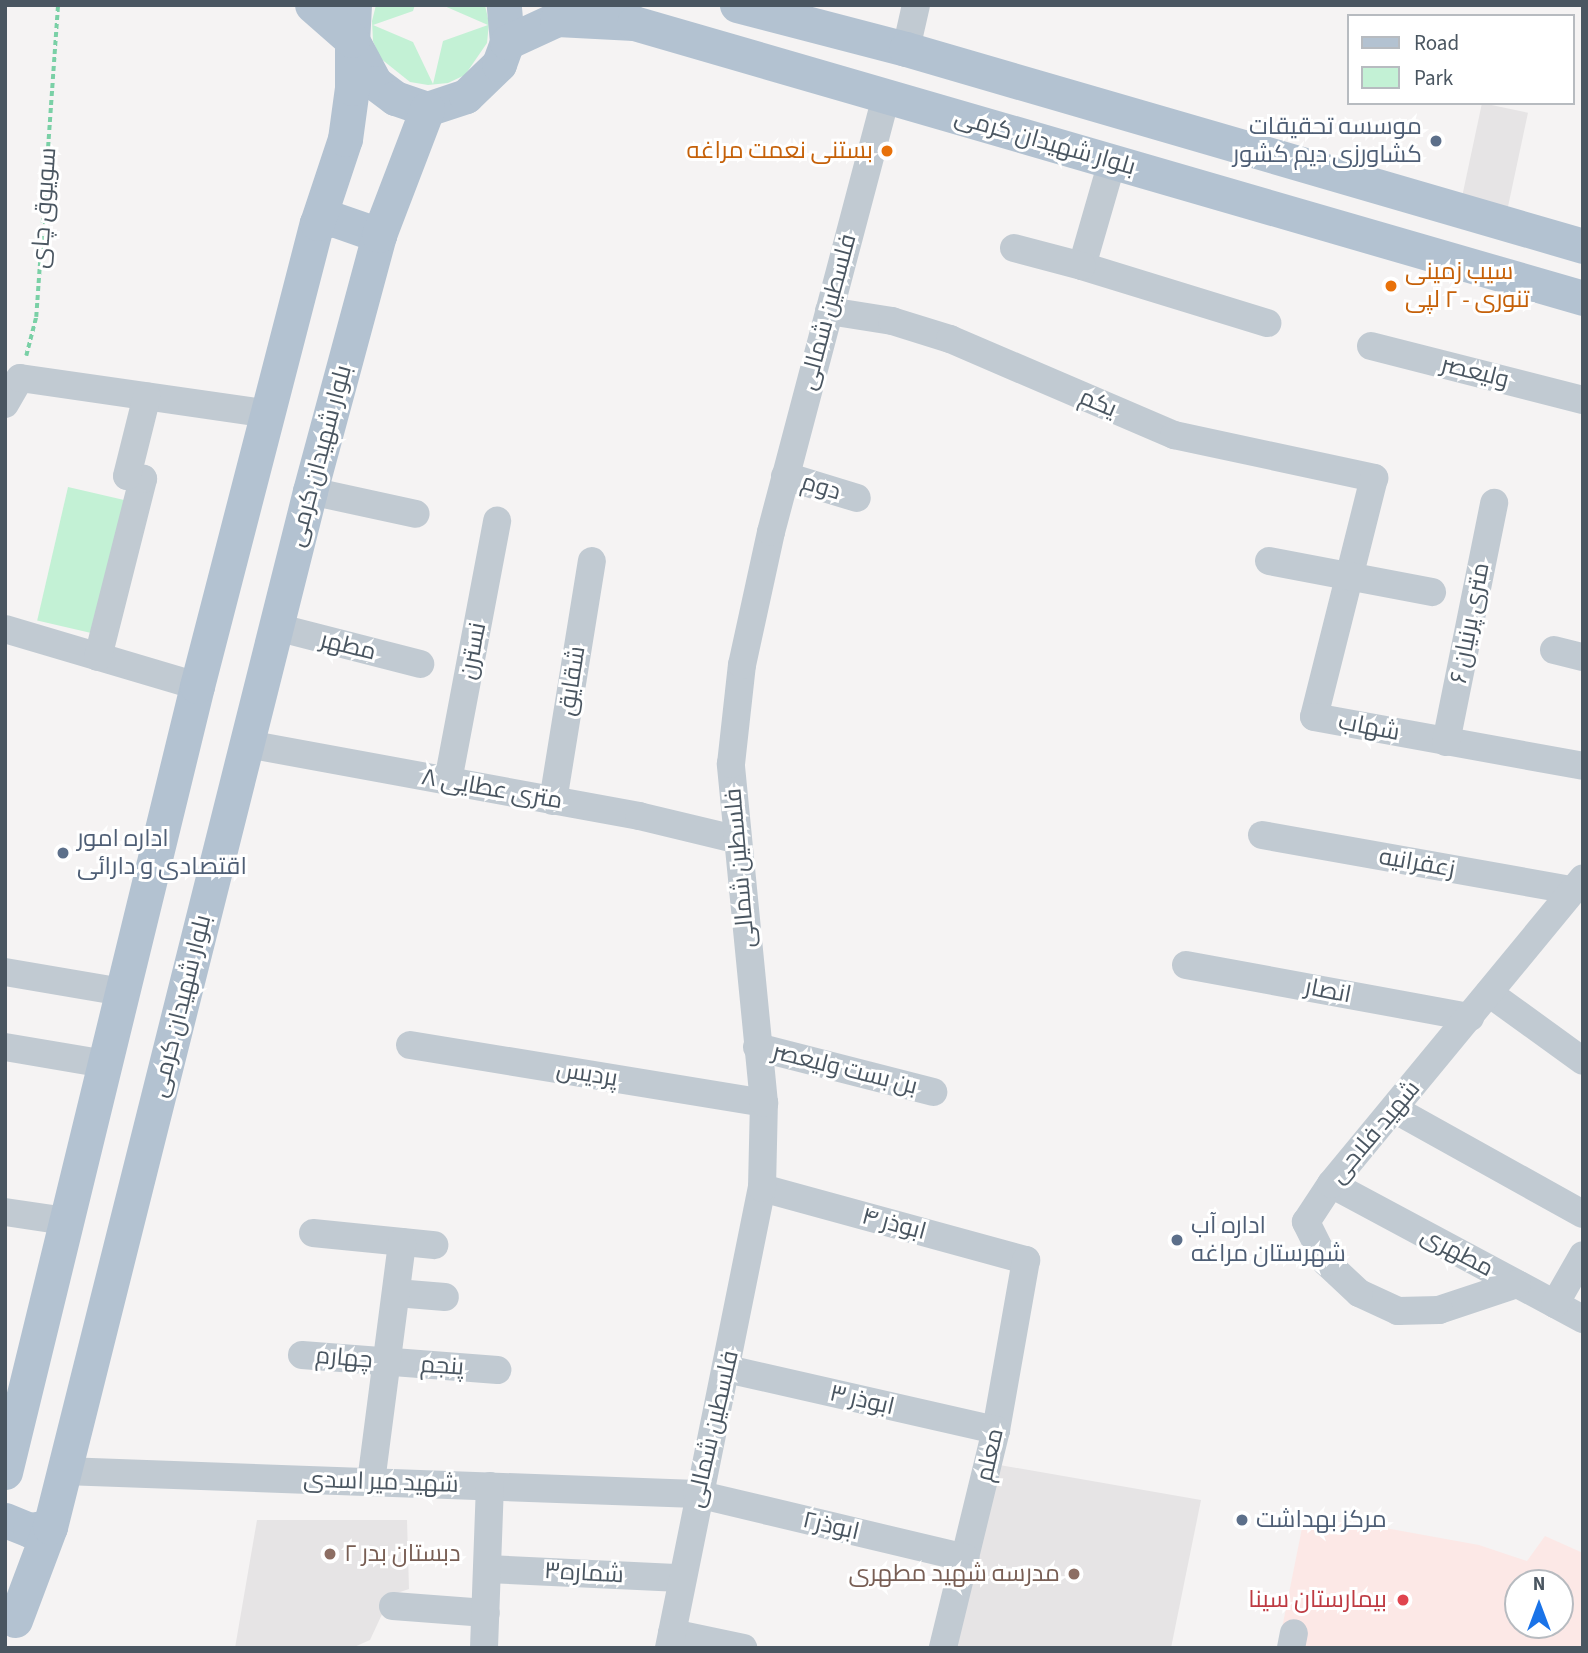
<!DOCTYPE html>
<html>
<head>
<meta charset="utf-8">
<style>
	body { margin:0 }
	#map { position:relative; width:1588px; height:1653px; overflow:hidden; background:#f5f3f3; font-family:"Source Sans 3",Cairo,sans-serif }
	div>[style] { position:absolute }
	.education>* { inset:0; background:#e6e4e5; transform-origin:0 0 }
	.medical>* { inset:0; background:#fce8e6 }
	.green>* { inset:0; background:#c3f1d5; transform-origin:0 0 }
	.path>* { height:3.5px; margin-top:-1.75px; transform-origin:0; background:repeating-linear-gradient(90deg,#7ad0a6 0 5px,transparent 0 8.5px) }
	.minor>* { height:28px; margin:-14px; padding:0 14px; transform-origin:14px; border-radius:14px; background:#c1cad2 }
	.major>* { height:35px; margin:-17.5px; padding:0 17.5px; transform-origin:17.5px; border-radius:17.5px; background:#b3c2d1 }
	.dots>* { width:19px; height:19px; translate:-50% -50%; box-sizing:border-box; border:4px solid #fff; border-radius:50% }
	span { translate:-50% -50%; white-space:nowrap; text-align:center; line-height:1.15; -webkit-text-stroke:6px #fff; paint-order:stroke }
	.service-label { font-size:24px; color:#4e5e75 }
	.right { translate:-100% -50%; text-align:right }
	.left { translate:0 -50%; text-align:left }
	.street-label { font-size:24px; color:#4a5661 }
	.food-label { font-size:24px; color:#c56008 }
	.education-label { font-size:24px; color:#785e54 }
	.health-label { font-size:24px; color:#be3a42 }
	.frame { position:absolute; inset:0; border:7px solid #4a5661; pointer-events:none }
	.legend { position:absolute; left:1347px; top:14px; width:228px; height:91px; box-sizing:border-box; background:#fff; border:2px solid #b7bbc0; margin:0; padding:9px 12px; list-style:none; font-size:21px; color:#4a5661 }
	.legend li { display:flex; align-items:center; gap:14px; height:35px }
	.legend b { width:35px; border:2px solid #b7bbc0 }
	.north { position:absolute; left:1504px; top:1569px; width:70px; height:70px; box-sizing:border-box; background:#fff; border:2px solid #b7bbc0; border-radius:50%; rotate:0deg; font-size:19px; font-weight:700; line-height:28px; text-align:center; color:#4a5661 }
	.north::after { content:''; display:block; margin:auto; width:24px; height:32px; background:#1a73e8; clip-path:polygon(50% 0,100% 100%,50% 72%,0 100%) }
</style>
</head>
<body>
<div id="map">
	<div class="education">
		<i style="left:1482px;top:103px;width:47px;height:100px;rotate:12deg"></i>
		<i style="clip-path:polygon(988px 1463px,1201px 1500px,1171px 1648px,943px 1648px)"></i>
		<i style="clip-path:polygon(257px 1520px,407px 1520px,409px 1589px,391px 1595px,370px 1640px,352px 1648px,235px 1648px)"></i>
	</div>
	<div class="medical">
		<i style="clip-path:polygon(evenodd,1341px 1520px,1479px 1545px,1527px 1561px,1545px 1536px,1583px 1553px,1583px 1648px,1278px 1648px,1302px 1528px,1337px 1532px,1341px 1520px,1518px 1583px,1560px 1583px,1560px 1625px,1518px 1625px,1518px 1583px)"></i>
	</div>
	<div class="green">
		<i style="clip-path:polygon(376px 5px,415px 5px,413px 11px,373px 25px,413px 42px,433px 84px,443px 41px,488px 25px,442px 5px,485px 5px,489px 23px,487px 43px,465px 75px,448px 83px,428px 85px,410px 82px,380px 58px,373px 41px,372px 21px)"></i>
		<i style="left:68px;top:487px;width:61px;height:137px;rotate:13deg"></i>
	</div>
	<div class="path">
		<i style="left:26px;top:356px;width:40px;rotate:-75.6deg"></i>
		<i style="left:36px;top:317px;width:313px;rotate:-86deg"></i>
	</div>
	<div class="minor">
		<i style="left:906px;top:49px;width:45px;rotate:-77.2deg"></i>
		<i style="left:1112px;top:162px;width:108px;rotate:106.1deg"></i>
		<i style="left:1082px;top:266px;width:194px;rotate:17.1deg"></i>
		<i style="left:1014px;top:248px;width:70px;rotate:14.8deg"></i>
		<i style="left:829px;top:311px;width:64px;rotate:9deg"></i>
		<i style="left:892px;top:321px;width:61px;rotate:17.2deg"></i>
		<i style="left:950px;top:339px;width:244px;rotate:23.2deg"></i>
		<i style="left:1174px;top:435px;width:205px;rotate:12.1deg"></i>
		<i style="left:1374px;top:478px;width:246px;rotate:104.1deg"></i>
		<i style="left:1314px;top:717px;width:273px;rotate:10.3deg"></i>
		<i style="left:1371px;top:346px;width:219px;rotate:14.3deg"></i>
		<i style="left:5px;top:404px;width:30px;rotate:-60deg"></i>
		<i style="left:20px;top:378px;width:252px;rotate:8.2deg"></i>
		<i style="left:785px;top:476px;width:75px;rotate:17deg"></i>
		<i style="left:310px;top:491px;width:108px;rotate:12.2deg"></i>
		<i style="left:1269px;top:561px;width:166px;rotate:10.8deg"></i>
		<i style="left:276px;top:627px;width:149px;rotate:14.4deg"></i>
		<i style="left:5px;top:629px;width:200px;rotate:16.5deg"></i>
		<i style="left:1554px;top:650px;width:30px;rotate:14deg"></i>
		<i style="left:98px;top:657px;width:184px;rotate:-75.8deg"></i>
		<i style="left:143px;top:479px;width:16px;rotate:-169deg"></i>
		<i style="left:127px;top:476px;width:82px;rotate:-76deg"></i>
		<i style="left:1446px;top:742px;width:244px;rotate:-78.6deg"></i>
		<i style="left:247px;top:744px;width:399px;rotate:10.4deg"></i>
		<i style="left:639px;top:816px;width:99px;rotate:13.5deg"></i>
		<i style="left:448px;top:781px;width:265px;rotate:-79.3deg"></i>
		<i style="left:553px;top:801px;width:243px;rotate:-80.8deg"></i>
		<i style="left:1262px;top:835px;width:315px;rotate:10.1deg"></i>
		<i style="left:1186px;top:965px;width:289px;rotate:10.4deg"></i>
		<i style="left:5px;top:972px;width:119px;rotate:9.7deg"></i>
		<i style="left:1489px;top:993px;width:116px;rotate:35.9deg"></i>
		<i style="left:410px;top:1045px;width:359px;rotate:9.3deg"></i>
		<i style="left:5px;top:1047px;width:101px;rotate:9.6deg"></i>
		<i style="left:757px;top:1047px;width:182px;rotate:14.3deg"></i>
		<i style="left:1394px;top:1109px;width:216px;rotate:29.1deg"></i>
		<i style="left:1331px;top:1184px;width:286px;rotate:28.2deg"></i>
		<i style="left:762px;top:1188px;width:274px;rotate:15.3deg"></i>
		<i style="left:1026px;top:1260px;width:173px;rotate:100deg"></i>
		<i style="left:996px;top:1430px;width:224px;rotate:103.7deg"></i>
		<i style="left:5px;top:1212px;width:62px;rotate:8.4deg"></i>
		<i style="left:313px;top:1233px;width:122px;rotate:5.7deg"></i>
		<i style="left:1517px;top:1284px;width:82px;rotate:161.6deg"></i>
		<i style="left:1439px;top:1310px;width:41px;rotate:178.6deg"></i>
		<i style="left:1398px;top:1311px;width:43px;rotate:-155.2deg"></i>
		<i style="left:1359px;top:1293px;width:45px;rotate:-136.8deg"></i>
		<i style="left:1326px;top:1262px;width:45px;rotate:-116.6deg"></i>
		<i style="left:1306px;top:1222px;width:45px;rotate:-56.7deg"></i>
		<i style="left:1331px;top:1184px;width:396px;rotate:-50.5deg"></i>
		<i style="left:396px;top:1293px;width:49px;rotate:4.7deg"></i>
		<i style="left:1555px;top:1304px;width:56px;rotate:-60.3deg"></i>
		<i style="left:302px;top:1355px;width:196px;rotate:4.4deg"></i>
		<i style="left:727px;top:1369px;width:276px;rotate:12.8deg"></i>
		<i style="left:64px;top:1471px;width:633px;rotate:2.08deg"></i>
		<i style="left:697px;top:1494px;width:276px;rotate:13.4deg"></i>
		<i style="left:371px;top:1482px;width:242px;rotate:-82.6deg"></i>
		<i style="left:487px;top:1569px;width:194px;rotate:2.7deg"></i>
		<i style="left:393px;top:1606px;width:93px;rotate:4.3deg"></i>
		<i style="left:672px;top:1633px;width:73px;rotate:11.9deg"></i>
		<i style="left:484px;top:1648px;width:162px;rotate:-87.9deg"></i>
		<i style="left:669px;top:1648px;width:469px;rotate:-78.6deg"></i>
		<i style="left:762px;top:1188px;width:85px;rotate:-88.7deg"></i>
		<i style="left:764px;top:1103px;width:341px;rotate:-95.6deg"></i>
		<i style="left:731px;top:764px;width:100px;rotate:-83.7deg"></i>
		<i style="left:742px;top:665px;width:136px;rotate:-77.7deg"></i>
		<i style="left:771px;top:532px;width:451px;rotate:-75.2deg"></i>
		<i style="left:1291px;top:1648px;width:15px;rotate:-79deg"></i>
	</div>
	<div class="major">
		<i style="left:354px;top:5px;width:35px;rotate:93deg"></i>
		<i style="left:352px;top:40px;width:49px;rotate:61.9deg"></i>
		<i style="left:375px;top:83px;width:25px;rotate:37deg"></i>
		<i style="left:395px;top:98px;width:34px;rotate:19deg"></i>
		<i style="left:427px;top:109px;width:41px;rotate:-18.4deg"></i>
		<i style="left:466px;top:96px;width:46px;rotate:-44.1deg"></i>
		<i style="left:499px;top:64px;width:23px;rotate:-70deg"></i>
		<i style="left:507px;top:42px;width:37px;rotate:-95deg"></i>
		<i style="left:737px;top:5px;width:175px;rotate:14.6deg"></i>
		<i style="left:906px;top:49px;width:705px;rotate:16.22deg"></i>
		<i style="left:507px;top:42px;width:55px;rotate:-24.7deg"></i>
		<i style="left:557px;top:19px;width:77px;rotate:3deg"></i>
		<i style="left:634px;top:23px;width:988px;rotate:16.16deg"></i>
		<i style="left:317px;top:223px;width:16px;rotate:-14deg"></i>
		<i style="left:333px;top:219px;width:49px;rotate:19.2deg"></i>
		<i style="left:5px;top:1472px;width:809px;rotate:-76.27deg"></i>
		<i style="left:197px;top:686px;width:478px;rotate:-75.5deg"></i>
		<i style="left:317px;top:223px;width:89px;rotate:-71.6deg"></i>
		<i style="left:345px;top:139px;width:51px;rotate:-82.2deg"></i>
		<i style="left:352px;top:88px;width:48px;rotate:-90deg"></i>
		<i style="left:352px;top:40px;width:53px;rotate:-138.8deg"></i>
		<i style="left:5px;top:1520px;width:27px;rotate:22deg"></i>
		<i style="left:30px;top:1530px;width:20px;rotate:-9deg"></i>
		<i style="left:15px;top:1620px;width:99px;rotate:-69.4deg"></i>
		<i style="left:50px;top:1527px;width:1068px;rotate:-75.91deg"></i>
		<i style="left:310px;top:491px;width:265px;rotate:-74.9deg"></i>
		<i style="left:379px;top:235px;width:135px;rotate:-69.1deg"></i>
	</div>
	<div class="dots">
		<i style="left:1436px;top:141px;background:#5c6f8a"></i>
		<i style="left:887px;top:151px;background:#e8710a"></i>
		<i style="left:1391px;top:286px;background:#e8710a"></i>
		<i style="left:63px;top:853px;background:#5c6f8a"></i>
		<i style="left:1177px;top:1240px;background:#5c6f8a"></i>
		<i style="left:1242px;top:1520px;background:#5c6f8a"></i>
		<i style="left:330px;top:1554px;background:#8d6e63"></i>
		<i style="left:1074px;top:1574px;background:#8d6e63"></i>
		<i style="left:1403px;top:1600px;background:#e0444e"></i>
	</div>
	<div class="service-label">
		<span class="right" style="left:1422px;top:141px">موسسه تحقیقات<br>کشاورزی دیم کشور</span>
		<span class="left" style="left:77px;top:853px">اداره امور<br>اقتصادی و دارائی</span>
		<span class="left" style="left:1191px;top:1240px">اداره آب<br>شهرستان مراغه</span>
		<span class="left" style="left:1256px;top:1520px">مرکز بهداشت</span>
	</div>
	<div class="street-label">
		<span style="left:1045px;top:142px;rotate:16deg">بلوار شهیدان کرمی</span>
		<span style="left:44px;top:208px;rotate:-86deg">سویوق چای</span>
		<span style="left:828px;top:312px;rotate:-75deg">فلسطین شمالی</span>
		<span style="left:1475px;top:372px;rotate:14deg">ولیعصر</span>
		<span style="left:1098px;top:403px;rotate:23deg">یکم</span>
		<span style="left:320px;top:456px;rotate:-75deg">بلوار شهیدان کرمی</span>
		<span style="left:821px;top:487px;rotate:17deg">دوم</span>
		<span style="left:1470px;top:623px;rotate:-79deg">۶ متری پرنیان</span>
		<span style="left:348px;top:646px;rotate:14deg">مطهر</span>
		<span style="left:473px;top:651px;rotate:-79deg">نسترن</span>
		<span style="left:572px;top:681px;rotate:-81deg">شقایق</span>
		<span style="left:1369px;top:727px;rotate:11deg">شهاب</span>
		<span style="left:492px;top:789px;rotate:10deg">۸ متری عطایی</span>
		<span style="left:1417px;top:863px;rotate:10deg">زعفرانیه</span>
		<span style="left:740px;top:868px;rotate:-95deg">فلسطین شمالی</span>
		<span style="left:1328px;top:991px;rotate:11deg">انصار</span>
		<span style="left:181px;top:1006px;rotate:-76deg">بلوار شهیدان کرمی</span>
		<span style="left:845px;top:1069px;rotate:14deg">بن بست ولیعصر</span>
		<span style="left:587px;top:1074px;rotate:9deg">پردیس</span>
		<span style="left:1375px;top:1132px;rotate:-50deg">شهید فلاحی</span>
		<span style="left:894px;top:1224px;rotate:15deg">ابوذر ۴</span>
		<span style="left:1457px;top:1252px;rotate:28deg">مطهری</span>
		<span style="left:344px;top:1358px;rotate:5deg">چهارم</span>
		<span style="left:442px;top:1366px;rotate:4deg">پنجم</span>
		<span style="left:862px;top:1400px;rotate:13deg">ابوذر ۳</span>
		<span style="left:713px;top:1429px;rotate:-77deg">فلسطین شمالی</span>
		<span style="left:990px;top:1455px;rotate:-77deg">معلم</span>
		<span style="left:381px;top:1482px;rotate:2deg">شهید میر اسدی</span>
		<span style="left:831px;top:1526px;rotate:13deg">ابوذر۲</span>
		<span style="left:584px;top:1573px;rotate:3deg">شماره۳</span>
	</div>
	<div class="food-label">
		<span class="right" style="left:873px;top:151px">بستنی نعمت مراغه</span>
		<span class="left" style="left:1405px;top:286px">سیب زمینی<br>تنوری - ۲ لپی</span>
	</div>
	<div class="education-label">
		<span class="left" style="left:344px;top:1554px">دبستان بدر ۲</span>
		<span class="right" style="left:1060px;top:1574px">مدرسه شهید مطهری</span>
	</div>
	<div class="health-label">
		<span class="right" style="left:1387px;top:1600px">بیمارستان سینا</span>
	</div>
	<div class="frame"></div>
	<ul class="legend">
	<li><b style="height:9px;background:#b3c2d1"></b>Road</li>
	<li><b style="height:19px;background:#c3f1d5"></b>Park</li>
	</ul>
	<div class="north">N</div>
</div>
</body>
</html>
